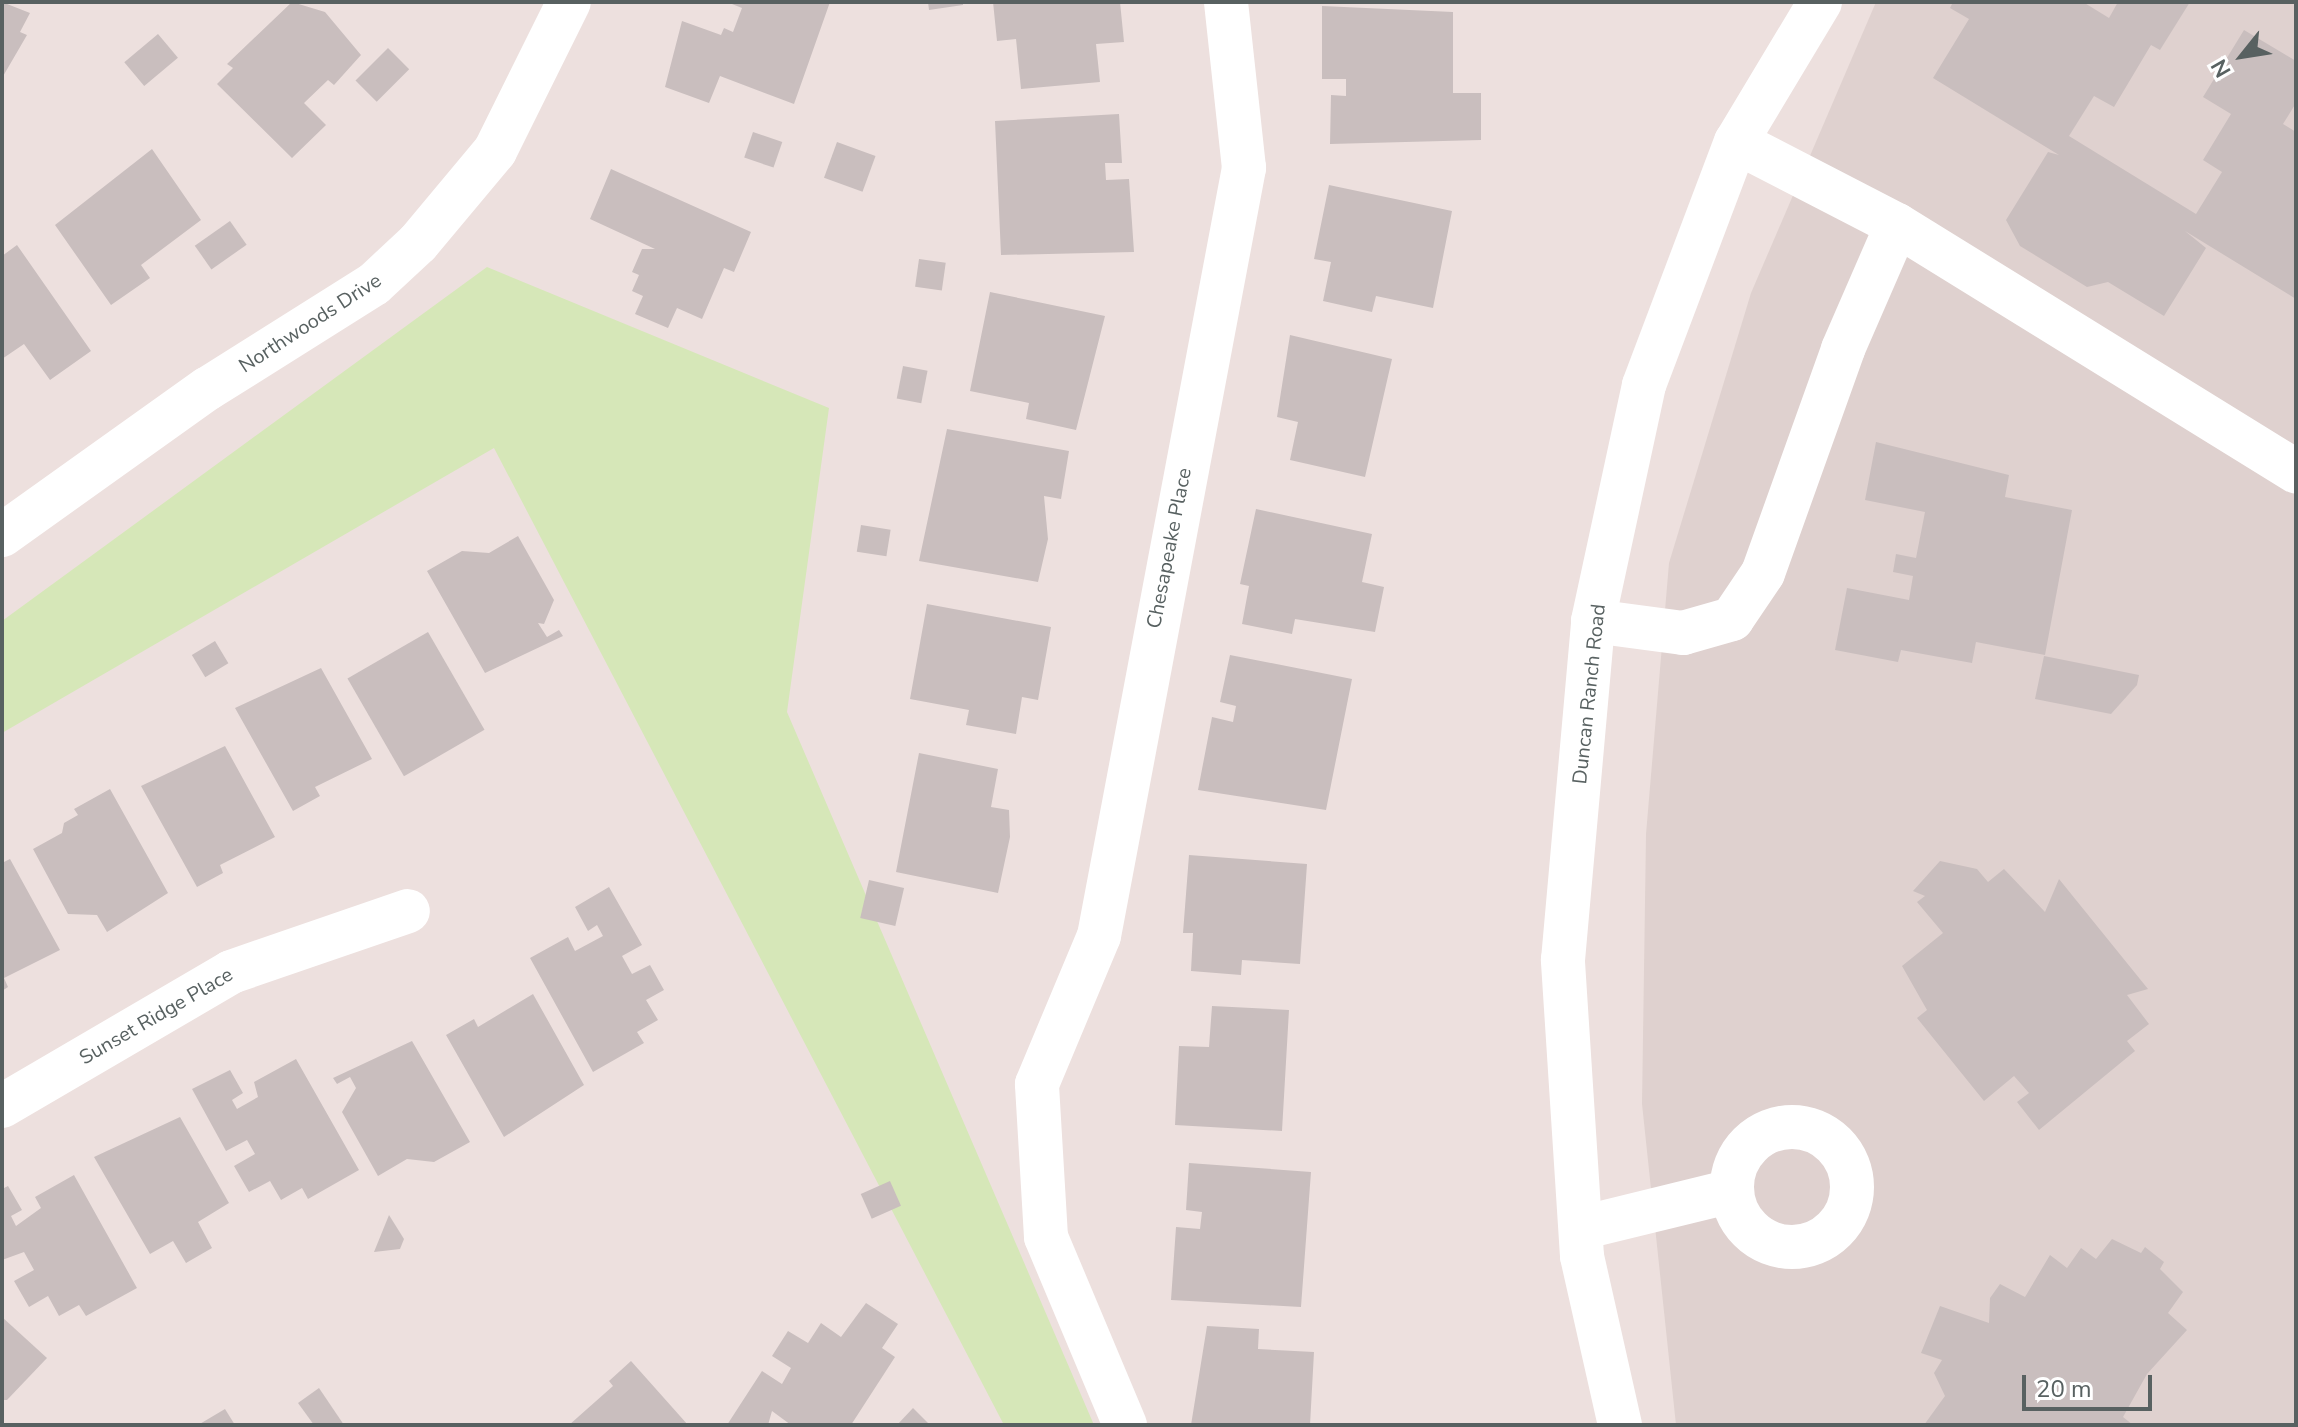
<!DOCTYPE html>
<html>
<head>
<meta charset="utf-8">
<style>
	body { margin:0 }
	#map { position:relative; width:2298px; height:1427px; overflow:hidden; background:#ede0de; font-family:"Nunito Sans",sans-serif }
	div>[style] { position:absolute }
	.education>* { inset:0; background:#dfd1cf }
	.green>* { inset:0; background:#d6e7b8 }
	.building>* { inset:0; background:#c9bebe; transform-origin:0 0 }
	.minor>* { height:44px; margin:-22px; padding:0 22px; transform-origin:22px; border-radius:22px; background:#fff }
	.minor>.ring { margin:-22px; padding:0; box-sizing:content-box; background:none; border:44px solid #fff; border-radius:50% }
	span { translate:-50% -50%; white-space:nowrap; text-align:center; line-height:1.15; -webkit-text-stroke:6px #fff; paint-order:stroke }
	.street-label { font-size:20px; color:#586161 }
	.frame { position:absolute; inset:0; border:4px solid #586161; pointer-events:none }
	.north { position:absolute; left:2202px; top:16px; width:80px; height:80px; -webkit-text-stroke:6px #fff; paint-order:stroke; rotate:240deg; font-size:22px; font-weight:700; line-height:32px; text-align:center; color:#586161 }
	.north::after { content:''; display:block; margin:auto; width:28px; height:36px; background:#586161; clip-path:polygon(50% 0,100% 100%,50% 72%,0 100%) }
	.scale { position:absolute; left:2022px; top:1375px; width:130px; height:36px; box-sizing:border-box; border:4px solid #586161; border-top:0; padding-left:10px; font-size:24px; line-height:28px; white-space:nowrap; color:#586161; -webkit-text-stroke:6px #fff; paint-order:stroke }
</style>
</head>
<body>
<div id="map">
	<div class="education">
		<i style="clip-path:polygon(1876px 2px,2296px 2px,2296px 1425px,1676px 1425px,1642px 1104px,1646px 834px,1669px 563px,1751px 293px)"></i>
	</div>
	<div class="green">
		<i style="clip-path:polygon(487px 267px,829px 408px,787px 712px,1094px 1425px,1004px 1425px,494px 448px,2px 733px,2px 621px)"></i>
	</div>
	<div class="building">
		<i style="clip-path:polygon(2px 2px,30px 13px,20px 32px,27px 35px,2px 78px)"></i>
		<i style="clip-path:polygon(292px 2px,325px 12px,361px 55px,334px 85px,328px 80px,304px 103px,326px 125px,292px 158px,217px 84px,233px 68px,227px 64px)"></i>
		<i style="clip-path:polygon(727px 2px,830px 2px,794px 104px,720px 76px,709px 103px,665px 87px,682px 21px,721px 35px,724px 28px,733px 32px,742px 8px)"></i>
		<i style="clip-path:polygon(928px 2px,963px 2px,963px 5px,929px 10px)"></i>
		<i style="clip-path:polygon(993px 2px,1120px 2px,1124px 42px,1096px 44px,1100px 82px,1021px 89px,1016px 39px,997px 41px)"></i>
		<i style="clip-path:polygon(1953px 2px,2083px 2px,2109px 18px,2118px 2px,2190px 2px,2160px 50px,2151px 45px,2114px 107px,2094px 96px,2069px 136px,2196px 214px,2222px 172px,2203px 160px,2231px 114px,2203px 97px,2244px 30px,2296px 61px,2296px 103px,2283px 124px,2296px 132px,2296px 299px,2185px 231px,2206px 248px,2164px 316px,2108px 282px,2087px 287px,2020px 246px,2006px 220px,2048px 152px,2059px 155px,1933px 78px,1969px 19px,1950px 8px)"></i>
		<i style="clip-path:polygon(1322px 6px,1453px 12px,1453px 93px,1481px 93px,1481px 140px,1330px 144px,1331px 95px,1346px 96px,1346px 79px,1322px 79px)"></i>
		<i style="left:158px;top:34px;width:31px;height:44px;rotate:50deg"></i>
		<i style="left:388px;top:48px;width:30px;height:46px;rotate:45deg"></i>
		<i style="clip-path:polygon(1119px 114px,1122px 163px,1105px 163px,1106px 180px,1129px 179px,1134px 252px,1001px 255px,995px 121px)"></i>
		<i style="left:753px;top:132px;width:31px;height:27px;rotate:19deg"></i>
		<i style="left:837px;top:142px;width:41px;height:38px;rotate:20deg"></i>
		<i style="clip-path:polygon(152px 149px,201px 220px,141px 265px,150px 278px,111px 305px,55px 225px)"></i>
		<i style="clip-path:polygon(611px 169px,751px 232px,734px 272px,724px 268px,702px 319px,677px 308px,668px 328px,635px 314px,643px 296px,632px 291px,639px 275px,632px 272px,642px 249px,655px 249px,590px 219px)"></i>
		<i style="clip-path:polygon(1329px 185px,1452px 211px,1433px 308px,1376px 296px,1372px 312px,1323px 301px,1331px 262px,1314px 259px)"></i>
		<i style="left:230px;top:221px;width:29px;height:43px;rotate:55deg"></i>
		<i style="clip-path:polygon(17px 245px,91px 351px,50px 380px,24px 344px,2px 359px,2px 256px)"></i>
		<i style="left:919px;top:259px;width:27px;height:28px;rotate:8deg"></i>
		<i style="clip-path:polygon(990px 292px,1105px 316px,1076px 430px,1026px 419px,1029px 403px,970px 391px)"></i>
		<i style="clip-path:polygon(1290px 335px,1392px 359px,1365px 477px,1290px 460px,1298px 422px,1277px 417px)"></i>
		<i style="left:903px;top:366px;width:25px;height:33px;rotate:11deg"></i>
		<i style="clip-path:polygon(947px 429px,1069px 451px,1061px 499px,1044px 496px,1048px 539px,1038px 582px,919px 561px)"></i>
		<i style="clip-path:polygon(1876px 442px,2009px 475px,2005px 497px,2072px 510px,2045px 655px,1976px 642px,1972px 663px,1901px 650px,1898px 662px,1835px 650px,1847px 588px,1909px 600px,1913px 576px,1893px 572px,1896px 554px,1916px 558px,1925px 512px,1865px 500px)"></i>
		<i style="clip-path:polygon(1256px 509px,1372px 534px,1362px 582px,1384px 587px,1375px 632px,1295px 619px,1292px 634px,1242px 624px,1249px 586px,1240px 584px)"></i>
		<i style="left:861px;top:525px;width:30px;height:27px;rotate:9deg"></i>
		<i style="clip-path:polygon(518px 536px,554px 600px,544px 624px,538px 623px,547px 637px,559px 630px,563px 636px,485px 673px,427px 571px,462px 551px,489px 553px)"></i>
		<i style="clip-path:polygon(927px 604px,1051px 627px,1038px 700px,1022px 697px,1016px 734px,966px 725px,969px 710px,910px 699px)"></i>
		<i style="left:428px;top:632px;width:113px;height:93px;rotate:60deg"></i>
		<i style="left:215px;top:641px;width:26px;height:27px;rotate:59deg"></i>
		<i style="clip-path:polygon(1230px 655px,1352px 679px,1326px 810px,1198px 790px,1212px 717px,1233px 722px,1236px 706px,1220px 702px)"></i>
		<i style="clip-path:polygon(2044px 656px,2139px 675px,2137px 685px,2111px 714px,2035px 699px)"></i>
		<i style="clip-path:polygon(321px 668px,372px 759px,315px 787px,320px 796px,293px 811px,235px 708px)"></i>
		<i style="clip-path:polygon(225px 746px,275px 837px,220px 865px,223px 873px,197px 887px,141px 786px)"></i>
		<i style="clip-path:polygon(919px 753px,998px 769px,991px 807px,1009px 810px,1010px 837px,998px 893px,896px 872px)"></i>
		<i style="clip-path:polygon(110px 789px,168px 893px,107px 932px,97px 915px,68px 914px,33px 849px,62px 833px,64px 823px,78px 815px,74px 809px)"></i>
		<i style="clip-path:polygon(1189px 855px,1307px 864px,1300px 964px,1242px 960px,1241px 975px,1191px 971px,1193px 933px,1183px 933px)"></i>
		<i style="clip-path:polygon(10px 859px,60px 950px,4px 978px,8px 987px,2px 991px,2px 863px)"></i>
		<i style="clip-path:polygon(1940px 861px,1977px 869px,1988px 882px,2004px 869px,2045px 912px,2059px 879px,2148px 989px,2127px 995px,2149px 1024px,2127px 1041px,2135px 1051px,2039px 1130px,2017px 1102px,2029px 1093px,2014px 1076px,1984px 1101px,1917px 1018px,1927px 1010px,1902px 966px,1943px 933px,1917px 902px,1925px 896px,1913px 891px)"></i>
		<i style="left:869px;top:880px;width:36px;height:39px;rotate:13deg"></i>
		<i style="clip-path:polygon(609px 887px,642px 945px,622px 956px,632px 974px,650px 965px,664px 990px,646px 1000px,658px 1020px,637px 1032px,644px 1043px,593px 1072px,530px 958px,568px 937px,575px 951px,603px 936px,597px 925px,588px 931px,575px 907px)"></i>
		<i style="clip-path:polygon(533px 994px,584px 1085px,504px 1137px,446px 1035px,474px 1019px,478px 1027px)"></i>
		<i style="clip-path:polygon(1212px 1006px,1289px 1010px,1282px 1131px,1175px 1125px,1179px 1046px,1209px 1047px)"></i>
		<i style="clip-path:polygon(412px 1041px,470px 1142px,434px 1162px,407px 1159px,378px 1176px,342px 1112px,356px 1088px,350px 1077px,337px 1084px,333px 1078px)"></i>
		<i style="clip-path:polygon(296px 1059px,359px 1170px,308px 1199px,302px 1188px,281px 1200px,270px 1181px,249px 1192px,234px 1166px,255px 1154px,247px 1140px,226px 1151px,192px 1089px,230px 1070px,243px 1093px,232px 1100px,237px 1109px,258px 1097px,254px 1082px)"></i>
		<i style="clip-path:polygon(180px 1117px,229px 1203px,198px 1222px,212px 1248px,186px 1263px,173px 1241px,150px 1254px,94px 1157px)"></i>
		<i style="clip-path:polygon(1189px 1163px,1311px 1172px,1301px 1307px,1171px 1300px,1176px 1227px,1200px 1229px,1202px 1212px,1186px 1210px)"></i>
		<i style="clip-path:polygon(74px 1175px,137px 1288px,86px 1316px,79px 1305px,59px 1316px,48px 1296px,29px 1307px,14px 1281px,34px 1270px,24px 1252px,2px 1260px,2px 1189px,8px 1186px,22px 1210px,11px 1216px,16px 1226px,41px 1208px,35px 1197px)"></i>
		<i style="left:890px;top:1181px;width:27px;height:32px;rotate:66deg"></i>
		<i style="clip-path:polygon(389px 1215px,404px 1239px,400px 1249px,374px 1252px)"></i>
		<i style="clip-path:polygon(2112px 1239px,2141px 1253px,2145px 1247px,2164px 1262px,2160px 1269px,2183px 1292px,2168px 1313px,2187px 1330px,2147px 1374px,2123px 1417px,2133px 1425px,1924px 1425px,1945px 1396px,1934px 1373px,1942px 1360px,1921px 1353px,1940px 1306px,1989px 1323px,1990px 1298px,2000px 1284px,2025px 1297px,2050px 1255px,2067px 1268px,2081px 1248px,2096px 1259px)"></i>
		<i style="clip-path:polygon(866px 1303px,898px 1324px,882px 1348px,895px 1357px,851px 1425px,791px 1425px,772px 1411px,768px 1425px,727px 1425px,762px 1371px,782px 1384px,791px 1368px,772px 1356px,788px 1331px,808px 1343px,821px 1323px,841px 1337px)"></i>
		<i style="clip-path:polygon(2px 1317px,47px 1358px,7px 1400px,2px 1400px)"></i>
		<i style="clip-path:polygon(1207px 1326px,1259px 1329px,1258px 1349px,1314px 1352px,1310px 1425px,1191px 1425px)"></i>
		<i style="clip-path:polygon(631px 1361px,688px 1425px,569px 1425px,613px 1386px,609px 1381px)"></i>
		<i style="clip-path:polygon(319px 1388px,344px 1425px,314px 1425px,298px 1403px)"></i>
		<i style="clip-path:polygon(913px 1408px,930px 1425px,897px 1425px)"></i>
		<i style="clip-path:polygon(225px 1409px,235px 1425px,198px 1425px)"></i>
	</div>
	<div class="minor">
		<i style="left:1897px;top:225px;width:469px;rotate:31.7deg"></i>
		<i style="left:2px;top:535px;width:252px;rotate:-35.5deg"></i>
		<i style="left:207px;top:389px;width:197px;rotate:-32.2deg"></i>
		<i style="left:374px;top:284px;width:60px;rotate:-43deg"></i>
		<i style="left:418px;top:243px;width:120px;rotate:-50.1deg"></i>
		<i style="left:495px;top:151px;width:166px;rotate:-63.6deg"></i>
		<i style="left:1593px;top:621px;width:91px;rotate:7.6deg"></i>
		<i style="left:1683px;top:633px;width:51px;rotate:-15.9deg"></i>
		<i style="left:1732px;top:619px;width:55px;rotate:-56deg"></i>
		<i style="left:1763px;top:573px;width:238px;rotate:-70.3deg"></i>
		<i style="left:1843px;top:349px;width:135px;rotate:-66.5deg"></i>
		<i style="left:1897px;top:225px;width:181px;rotate:-152.7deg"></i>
		<i style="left:2px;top:1106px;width:265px;rotate:-30.3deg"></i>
		<i style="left:231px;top:972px;width:187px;rotate:-19deg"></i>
		<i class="ring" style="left:1732px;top:1127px;width:76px;height:76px"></i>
		<i style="left:1581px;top:1228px;width:155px;rotate:-13.8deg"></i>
		<i style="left:1125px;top:1425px;width:204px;rotate:-112.8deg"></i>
		<i style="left:1046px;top:1237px;width:153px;rotate:-93.4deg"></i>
		<i style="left:1037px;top:1084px;width:160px;rotate:-67.3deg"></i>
		<i style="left:1099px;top:936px;width:782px;rotate:-79.31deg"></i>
		<i style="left:1244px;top:168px;width:167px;rotate:-96.2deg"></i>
		<i style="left:1620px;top:1425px;width:173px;rotate:-102.7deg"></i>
		<i style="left:1582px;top:1256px;width:297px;rotate:-93.7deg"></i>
		<i style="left:1563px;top:960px;width:340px;rotate:-84.9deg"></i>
		<i style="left:1593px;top:621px;width:241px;rotate:-77.8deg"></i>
		<i style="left:1644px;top:385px;width:260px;rotate:-69.3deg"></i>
		<i style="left:1736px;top:142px;width:163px;rotate:-59deg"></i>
	</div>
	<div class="street-label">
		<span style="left:310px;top:323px;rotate:-33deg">Northwoods Drive</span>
		<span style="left:1169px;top:548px;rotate:-79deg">Chesapeake Place</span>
		<span style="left:1589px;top:694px;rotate:-84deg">Duncan Ranch Road</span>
		<span style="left:156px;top:1016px;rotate:-30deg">Sunset Ridge Place</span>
	</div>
	<div class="frame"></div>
	<div class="north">N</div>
	<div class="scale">20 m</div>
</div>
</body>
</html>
